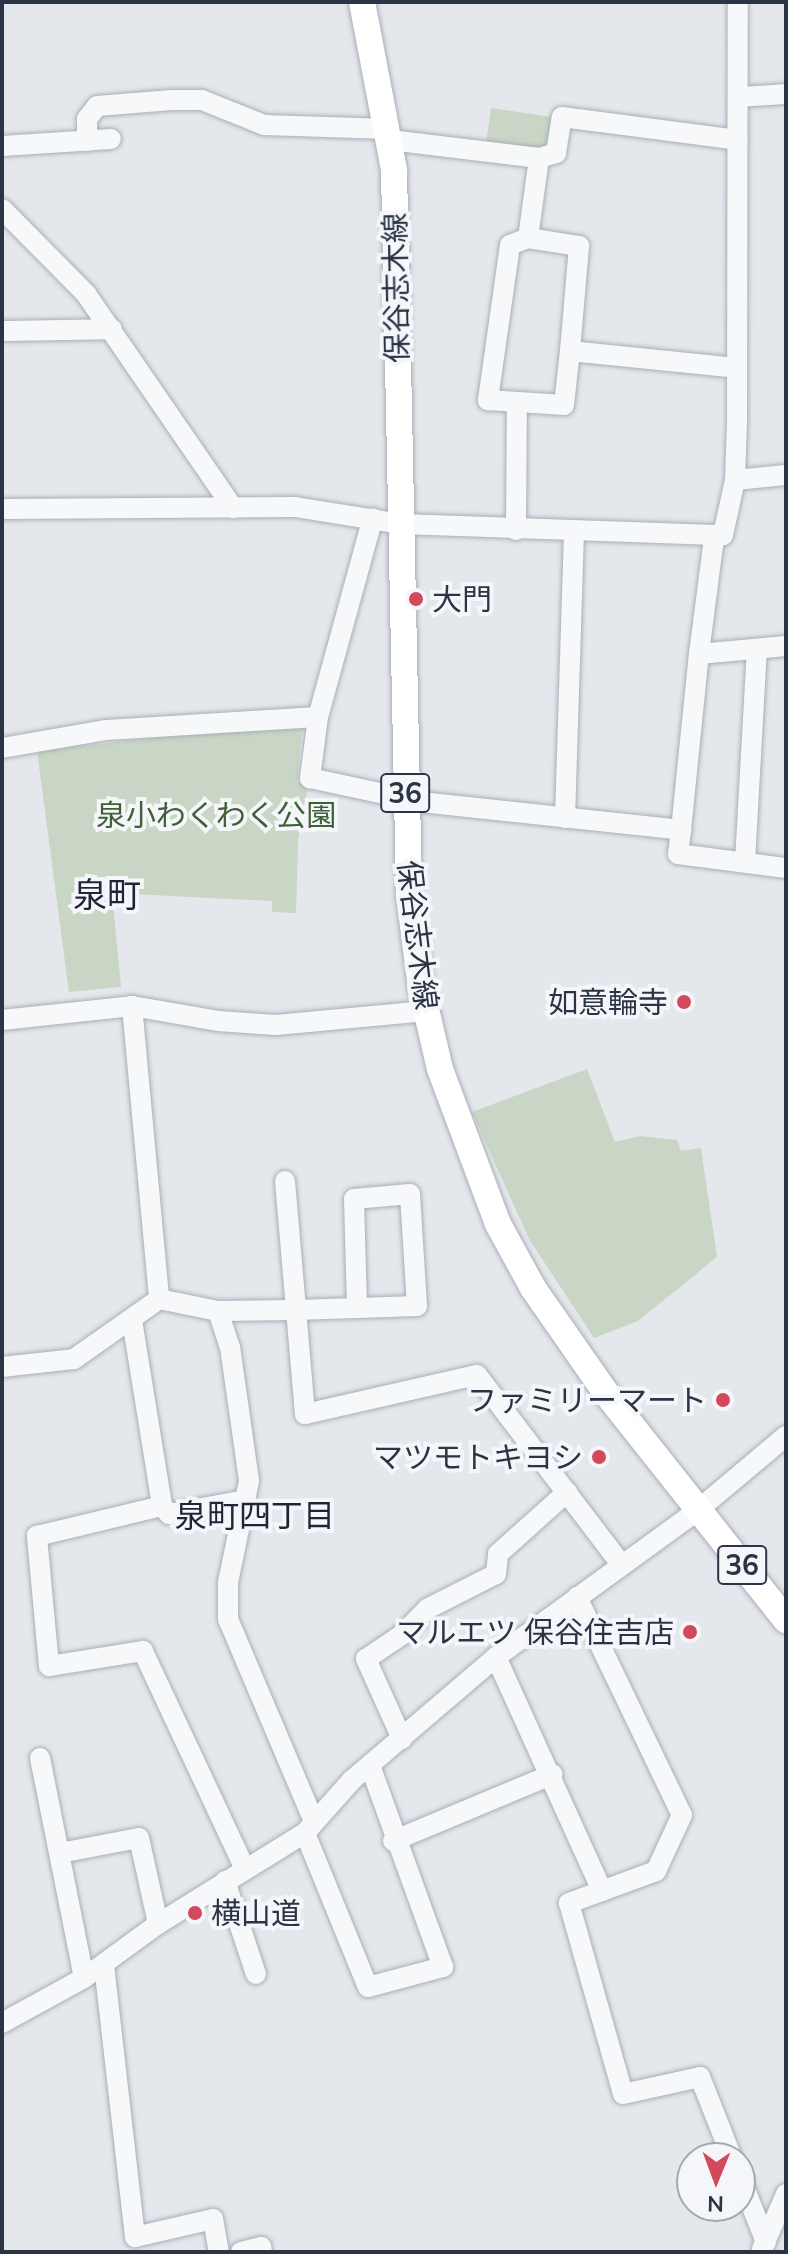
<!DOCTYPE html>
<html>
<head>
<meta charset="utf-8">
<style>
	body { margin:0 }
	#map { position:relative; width:788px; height:2254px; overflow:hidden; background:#e4e7ec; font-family:Mulish,"Noto Sans JP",sans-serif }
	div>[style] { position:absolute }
	.green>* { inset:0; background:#c9d6c5 }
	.roads { filter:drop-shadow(0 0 2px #a9aeb7) drop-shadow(0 0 2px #a9aeb7) }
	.minor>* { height:20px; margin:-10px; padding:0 10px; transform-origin:10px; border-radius:10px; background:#f7f8fa }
	.major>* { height:26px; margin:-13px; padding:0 13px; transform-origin:13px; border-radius:13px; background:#fff }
	.dots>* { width:22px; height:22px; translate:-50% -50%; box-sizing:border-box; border:4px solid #f4f6f9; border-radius:50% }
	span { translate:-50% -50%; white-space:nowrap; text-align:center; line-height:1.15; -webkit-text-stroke:8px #f4f6f9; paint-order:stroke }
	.shield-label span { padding:2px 6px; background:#f4f6f9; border:2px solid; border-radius:6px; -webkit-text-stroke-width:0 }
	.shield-label { font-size:28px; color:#2b3445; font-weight:700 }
	.street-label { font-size:30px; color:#2b3445 }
	.poi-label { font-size:30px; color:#2b3445 }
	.left { translate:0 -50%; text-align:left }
	.right { translate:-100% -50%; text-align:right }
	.park-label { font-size:30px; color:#3f6138 }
	.neighbourhood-label { font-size:32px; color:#1d2536 }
	.quarter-label { font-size:34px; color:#1d2536 }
	.frame { position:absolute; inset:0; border:4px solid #2b3445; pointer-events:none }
	.north { position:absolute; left:676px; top:2142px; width:80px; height:80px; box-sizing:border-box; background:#f4f6f9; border:2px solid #a4a8b1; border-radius:50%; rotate:181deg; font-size:22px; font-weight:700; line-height:32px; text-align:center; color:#2b3445 }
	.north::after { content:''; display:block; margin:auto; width:28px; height:36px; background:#d1495b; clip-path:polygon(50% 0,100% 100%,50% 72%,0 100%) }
</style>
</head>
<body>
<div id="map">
	<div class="green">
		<i style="clip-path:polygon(491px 108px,552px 117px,549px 145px,539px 150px,486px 143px)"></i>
		<i style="clip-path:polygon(302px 729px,297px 782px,308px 786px,298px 841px,296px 913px,272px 912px,272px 901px,112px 893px,121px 987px,69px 992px,37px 751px,226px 730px)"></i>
		<i style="clip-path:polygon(587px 1069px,615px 1142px,640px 1136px,677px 1140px,681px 1151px,701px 1148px,717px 1257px,638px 1321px,594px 1338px,529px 1239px,472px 1112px)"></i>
	</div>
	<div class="roads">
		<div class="minor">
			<i style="left:740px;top:97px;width:46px;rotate:-3.7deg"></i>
			<i style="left:390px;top:140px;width:150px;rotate:6.9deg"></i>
			<i style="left:539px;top:158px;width:18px;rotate:-16deg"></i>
			<i style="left:556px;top:153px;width:36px;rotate:-81deg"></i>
			<i style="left:562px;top:117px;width:177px;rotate:7.4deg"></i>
			<i style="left:87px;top:141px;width:22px;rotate:-90deg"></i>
			<i style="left:87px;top:119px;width:16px;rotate:-52deg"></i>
			<i style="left:97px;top:106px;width:75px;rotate:-4.6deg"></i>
			<i style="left:172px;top:100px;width:30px"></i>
			<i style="left:202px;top:100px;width:67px;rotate:22deg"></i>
			<i style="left:264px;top:125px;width:125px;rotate:1.8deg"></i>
			<i style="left:2px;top:146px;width:109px;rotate:-3.7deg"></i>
			<i style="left:539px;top:158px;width:81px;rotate:97.8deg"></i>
			<i style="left:528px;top:238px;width:19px;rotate:159deg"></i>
			<i style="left:510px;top:245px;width:157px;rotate:98.1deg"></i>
			<i style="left:488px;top:400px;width:76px;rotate:3.8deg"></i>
			<i style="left:564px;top:405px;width:54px;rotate:-83.7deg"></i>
			<i style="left:570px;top:351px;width:167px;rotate:5.8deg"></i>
			<i style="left:2px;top:209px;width:120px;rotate:45.3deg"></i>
			<i style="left:86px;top:294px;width:260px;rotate:55.5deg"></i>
			<i style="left:528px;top:238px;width:52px;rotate:8.9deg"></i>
			<i style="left:579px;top:246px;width:105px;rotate:94.9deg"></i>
			<i style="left:2px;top:331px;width:110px;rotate:-1deg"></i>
			<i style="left:735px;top:480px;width:51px;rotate:-5.6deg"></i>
			<i style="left:2px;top:509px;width:293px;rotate:-0.4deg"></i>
			<i style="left:295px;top:507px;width:107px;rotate:9.1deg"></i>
			<i style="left:401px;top:524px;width:322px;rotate:2deg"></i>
			<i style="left:723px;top:535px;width:56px;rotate:-77.7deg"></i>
			<i style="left:735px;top:480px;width:58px;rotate:-88deg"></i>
			<i style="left:737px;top:422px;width:420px;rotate:-89.9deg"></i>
			<i style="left:516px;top:530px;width:128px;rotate:-89.6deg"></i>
			<i style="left:714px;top:538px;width:117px;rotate:97.4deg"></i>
			<i style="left:699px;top:654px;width:87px;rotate:-5.3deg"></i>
			<i style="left:318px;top:717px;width:206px;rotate:-74.6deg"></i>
			<i style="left:2px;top:748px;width:106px;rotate:-9.8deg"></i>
			<i style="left:106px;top:730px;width:212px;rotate:-3.5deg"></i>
			<i style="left:318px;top:717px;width:62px;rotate:97.5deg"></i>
			<i style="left:310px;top:778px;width:114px;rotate:12.2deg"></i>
			<i style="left:421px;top:802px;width:262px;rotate:6.1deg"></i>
			<i style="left:681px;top:830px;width:24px;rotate:97deg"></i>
			<i style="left:678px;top:854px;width:109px;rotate:7.4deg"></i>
			<i style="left:565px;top:818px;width:285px;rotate:-88.2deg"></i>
			<i style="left:681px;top:830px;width:177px;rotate:-84.2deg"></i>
			<i style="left:745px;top:862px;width:212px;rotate:-86.8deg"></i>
			<i style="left:132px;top:1006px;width:294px;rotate:84.7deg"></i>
			<i style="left:2px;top:1020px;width:131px;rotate:-6.1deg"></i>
			<i style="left:132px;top:1006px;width:87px;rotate:9.9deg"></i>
			<i style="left:218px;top:1021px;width:58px;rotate:3.9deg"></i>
			<i style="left:276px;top:1025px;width:151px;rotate:-5.3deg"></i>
			<i style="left:285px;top:1181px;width:234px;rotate:85.1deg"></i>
			<i style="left:305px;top:1414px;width:176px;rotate:-12.8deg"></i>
			<i style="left:477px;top:1375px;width:239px;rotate:52.7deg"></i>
			<i style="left:218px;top:1311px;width:38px;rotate:72deg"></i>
			<i style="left:230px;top:1347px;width:135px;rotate:81.9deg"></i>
			<i style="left:249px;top:1481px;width:103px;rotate:101.7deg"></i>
			<i style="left:228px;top:1582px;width:37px;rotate:90deg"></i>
			<i style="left:228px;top:1619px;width:220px;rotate:67deg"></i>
			<i style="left:132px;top:1320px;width:188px;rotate:80.8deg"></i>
			<i style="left:2px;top:1367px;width:72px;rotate:-6.3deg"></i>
			<i style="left:74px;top:1359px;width:104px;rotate:-35.2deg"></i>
			<i style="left:159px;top:1299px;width:60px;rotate:11.5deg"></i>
			<i style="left:218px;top:1311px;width:77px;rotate:-0.7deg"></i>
			<i style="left:295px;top:1310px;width:62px;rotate:-1.8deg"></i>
			<i style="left:357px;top:1308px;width:60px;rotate:-1.9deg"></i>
			<i style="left:417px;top:1306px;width:112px;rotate:-93.6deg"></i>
			<i style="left:410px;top:1194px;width:56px;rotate:174.9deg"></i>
			<i style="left:354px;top:1199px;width:109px;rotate:88.4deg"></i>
			<i style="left:577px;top:1597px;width:242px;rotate:64.3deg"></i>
			<i style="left:682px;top:1815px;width:62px;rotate:114.9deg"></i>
			<i style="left:656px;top:1871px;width:93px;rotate:159.8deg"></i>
			<i style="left:569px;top:1903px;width:198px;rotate:74.2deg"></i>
			<i style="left:623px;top:2094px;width:79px;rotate:-12.4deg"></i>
			<i style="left:700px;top:2077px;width:87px;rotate:68.4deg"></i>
			<i style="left:496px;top:1657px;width:257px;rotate:65.6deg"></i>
			<i style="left:402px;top:1739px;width:88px;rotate:-114.2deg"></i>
			<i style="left:366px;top:1659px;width:45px;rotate:-34deg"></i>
			<i style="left:403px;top:1634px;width:35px;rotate:-46deg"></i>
			<i style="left:427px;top:1609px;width:77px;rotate:-26.9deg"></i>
			<i style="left:496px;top:1574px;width:20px;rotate:-84deg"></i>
			<i style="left:498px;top:1554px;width:93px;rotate:-41.9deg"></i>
			<i style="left:40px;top:1758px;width:224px;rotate:78.7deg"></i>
			<i style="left:305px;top:1833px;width:166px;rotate:67.8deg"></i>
			<i style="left:368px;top:1987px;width:78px;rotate:-14.9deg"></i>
			<i style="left:443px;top:1967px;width:215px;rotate:-109.9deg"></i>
			<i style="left:393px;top:1841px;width:173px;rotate:-22.7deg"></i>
			<i style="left:60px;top:1853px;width:80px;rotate:-10.8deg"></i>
			<i style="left:139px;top:1838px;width:88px;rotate:77.5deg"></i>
			<i style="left:245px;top:1869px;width:241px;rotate:-115.1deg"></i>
			<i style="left:143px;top:1651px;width:95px;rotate:170.9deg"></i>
			<i style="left:49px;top:1666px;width:131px;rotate:-95.3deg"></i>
			<i style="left:37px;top:1536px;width:129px;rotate:-13.5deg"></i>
			<i style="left:162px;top:1506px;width:11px;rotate:49deg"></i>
			<i style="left:169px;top:1514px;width:78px;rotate:-10.3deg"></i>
			<i style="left:225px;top:1881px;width:98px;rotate:71.6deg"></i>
			<i style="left:104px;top:1965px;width:274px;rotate:83.5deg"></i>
			<i style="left:135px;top:2237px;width:80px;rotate:-13deg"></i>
			<i style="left:213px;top:2219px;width:34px;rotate:80deg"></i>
			<i style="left:2px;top:2023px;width:94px;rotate:-28.8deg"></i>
			<i style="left:84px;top:1978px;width:92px;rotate:-36.1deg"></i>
			<i style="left:158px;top:1924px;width:173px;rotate:-31.8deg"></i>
			<i style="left:305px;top:1833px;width:71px;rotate:-48.4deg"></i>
			<i style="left:352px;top:1780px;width:189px;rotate:-40.5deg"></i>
			<i style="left:496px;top:1657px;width:250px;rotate:-36deg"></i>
			<i style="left:698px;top:1510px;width:115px;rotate:-40.1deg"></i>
			<i style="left:740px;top:2177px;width:70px;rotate:68.2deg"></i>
			<i style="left:762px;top:2249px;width:60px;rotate:-66.4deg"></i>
			<i style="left:241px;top:2252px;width:21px;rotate:-14deg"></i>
			<i style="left:261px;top:2247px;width:5px;rotate:79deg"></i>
		</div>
		<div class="major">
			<i style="left:362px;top:2px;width:171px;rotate:79.2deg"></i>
			<i style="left:394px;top:170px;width:725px;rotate:88.81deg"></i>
			<i style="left:409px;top:895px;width:94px;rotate:82.6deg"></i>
			<i style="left:421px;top:988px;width:83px;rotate:76.8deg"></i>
			<i style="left:440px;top:1069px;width:165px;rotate:69.5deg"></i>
			<i style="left:498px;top:1224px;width:73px;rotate:61.3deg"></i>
			<i style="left:533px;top:1288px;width:128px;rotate:55.2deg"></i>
			<i style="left:606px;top:1393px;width:290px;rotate:51.6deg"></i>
		</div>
	</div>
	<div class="dots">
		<i style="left:416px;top:599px;background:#d1495b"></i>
		<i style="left:684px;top:1002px;background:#d1495b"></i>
		<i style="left:723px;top:1400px;background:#d1495b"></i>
		<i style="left:599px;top:1457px;background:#d1495b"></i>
		<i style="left:690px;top:1632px;background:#d1495b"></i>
		<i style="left:195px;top:1913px;background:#d1495b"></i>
	</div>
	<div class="shield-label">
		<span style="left:405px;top:793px">36</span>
		<span style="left:742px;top:1565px">36</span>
	</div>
	<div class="street-label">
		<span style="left:396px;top:288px;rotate:-91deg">保谷志木線</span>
		<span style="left:418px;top:935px;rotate:83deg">保谷志木線</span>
	</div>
	<div class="poi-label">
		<span class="left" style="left:432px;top:599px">大門</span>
		<span class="right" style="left:668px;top:1002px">如意輪寺</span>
		<span class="right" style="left:707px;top:1400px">ファミリーマート</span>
		<span class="right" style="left:583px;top:1457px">マツモトキヨシ</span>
		<span class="right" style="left:674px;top:1632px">マルエツ 保谷住吉店</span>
		<span class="left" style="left:211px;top:1913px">横山道</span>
	</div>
	<div class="park-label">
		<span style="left:216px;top:815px">泉小わくわく公園</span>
	</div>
	<div class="neighbourhood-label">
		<span style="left:255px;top:1515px">泉町四丁目</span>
	</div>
	<div class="quarter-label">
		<span style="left:107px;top:895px">泉町</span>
	</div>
	<div class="frame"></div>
	<div class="north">N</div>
</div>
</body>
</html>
